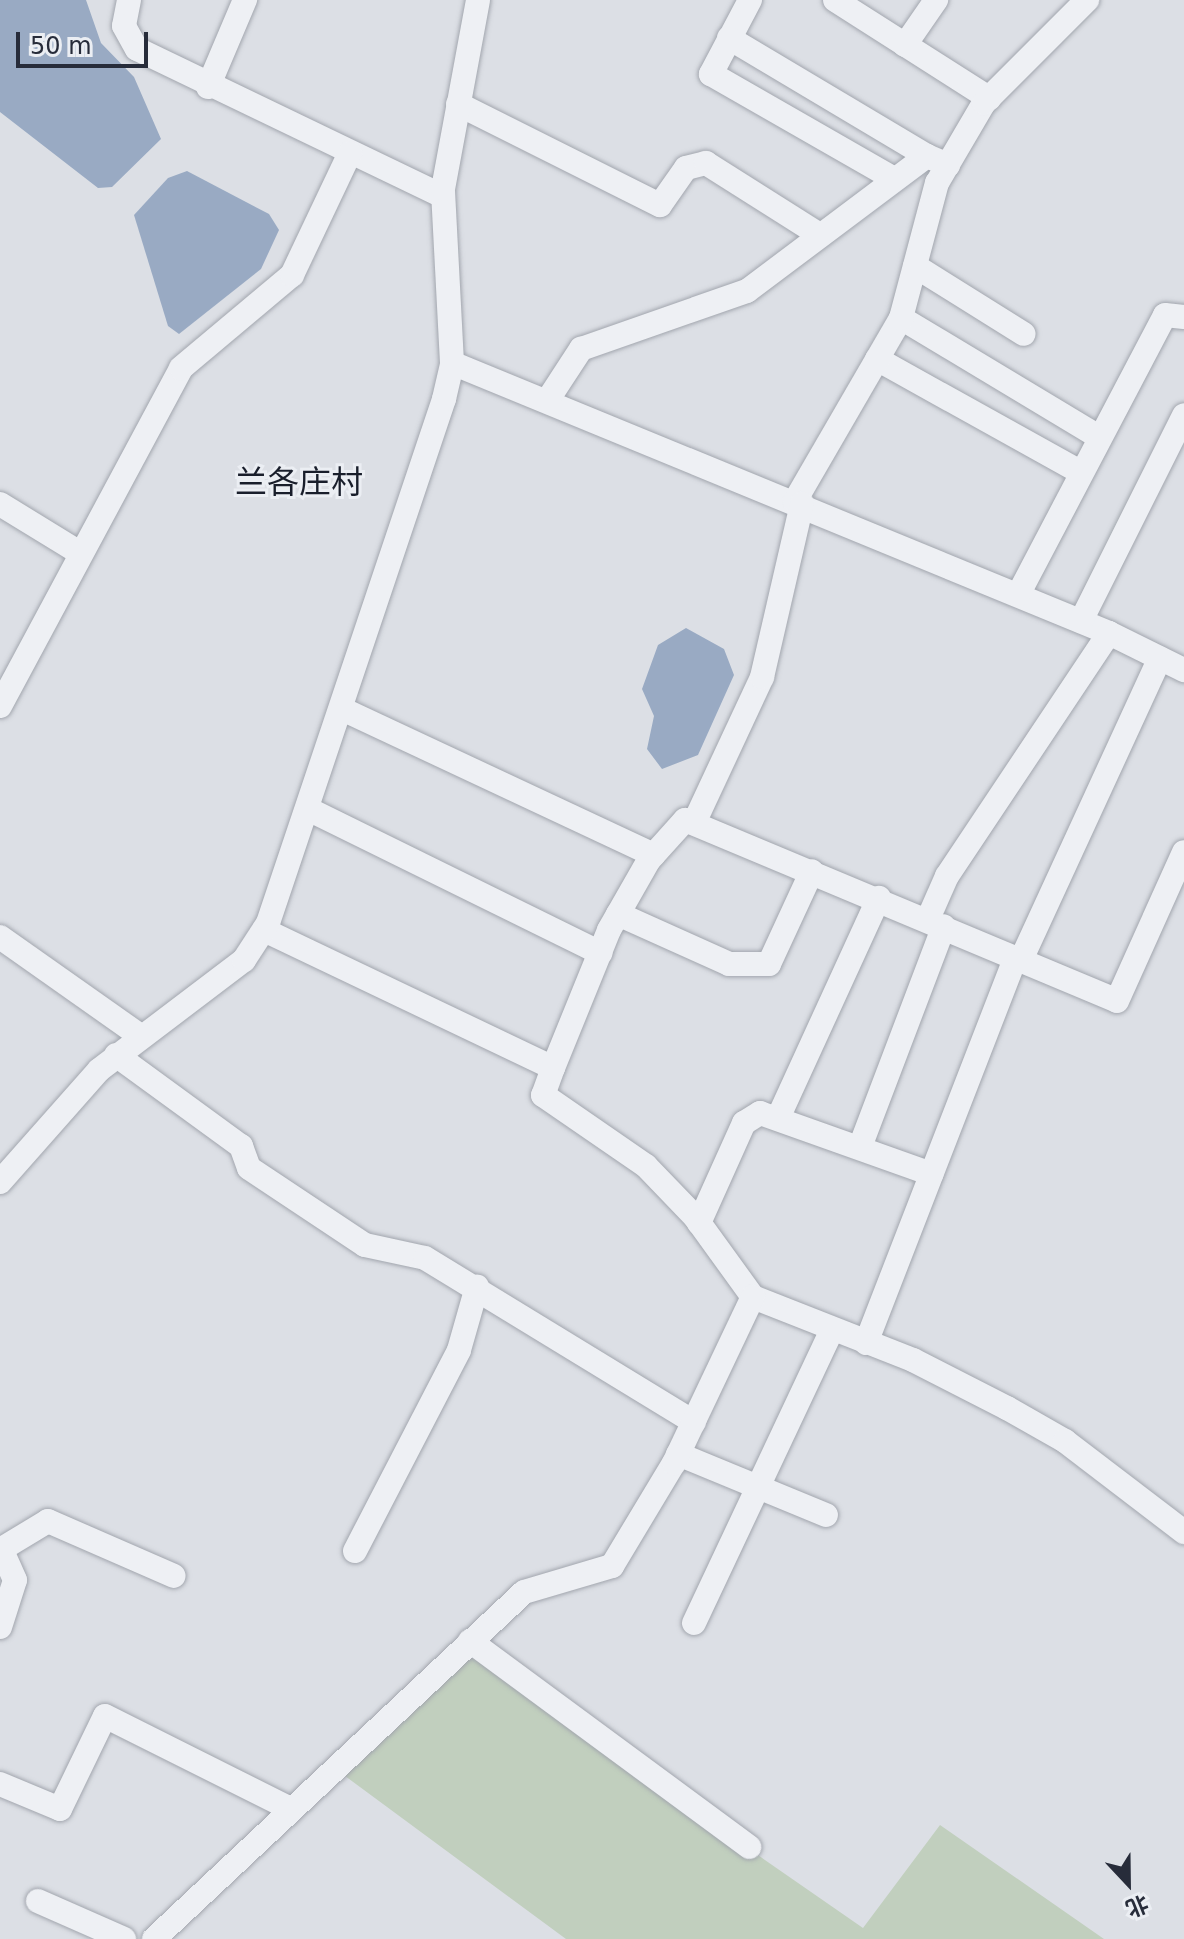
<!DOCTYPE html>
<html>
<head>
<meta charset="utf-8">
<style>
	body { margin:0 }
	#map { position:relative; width:1184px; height:1939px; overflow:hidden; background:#dcdfe5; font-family:"DejaVu Sans","Noto Sans SC",sans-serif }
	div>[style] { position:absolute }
	.green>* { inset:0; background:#c1cfbe }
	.water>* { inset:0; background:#99aac3 }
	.roads { filter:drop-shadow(0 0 2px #a2a6ae) drop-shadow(0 0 2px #a2a6ae) }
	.minor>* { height:24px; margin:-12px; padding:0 12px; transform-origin:12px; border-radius:12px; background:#eef0f4 }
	span { translate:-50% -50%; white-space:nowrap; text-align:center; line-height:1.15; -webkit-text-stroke:6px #ebeef3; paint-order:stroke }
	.quarter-label { font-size:32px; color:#191e2b }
	.north { position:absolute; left:1088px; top:1843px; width:80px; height:80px; -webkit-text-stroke:6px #ebeef3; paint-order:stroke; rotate:158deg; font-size:22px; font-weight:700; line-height:32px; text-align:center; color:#272c3a }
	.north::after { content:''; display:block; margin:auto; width:28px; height:36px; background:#272c3a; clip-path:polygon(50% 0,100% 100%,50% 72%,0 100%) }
	.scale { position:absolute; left:16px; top:32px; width:132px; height:36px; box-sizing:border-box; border:4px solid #272c3a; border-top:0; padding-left:10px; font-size:24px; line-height:28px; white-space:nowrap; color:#272c3a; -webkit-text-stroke:6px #ebeef3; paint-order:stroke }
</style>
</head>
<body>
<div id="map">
	<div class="green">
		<i style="clip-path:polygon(471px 1656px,863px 1928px,940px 1825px,1104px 1939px,566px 1939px,341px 1773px)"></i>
	</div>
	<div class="water">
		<i style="clip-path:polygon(0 0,86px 0,101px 43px,134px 77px,161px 139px,112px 187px,98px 188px,0 112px)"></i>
		<i style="clip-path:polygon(187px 171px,269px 214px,279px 230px,261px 269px,179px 334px,168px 326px,134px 215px,168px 178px)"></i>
		<i style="clip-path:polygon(686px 628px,724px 649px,734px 675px,698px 755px,662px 769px,647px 749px,654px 716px,642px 689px,658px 645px)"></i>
	</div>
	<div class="roads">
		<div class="minor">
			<i style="left:129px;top:0;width:26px;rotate:101deg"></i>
			<i style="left:124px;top:26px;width:26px;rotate:61deg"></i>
			<i style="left:137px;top:49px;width:339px;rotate:25.7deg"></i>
			<i style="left:750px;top:0;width:84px;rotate:117.8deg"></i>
			<i style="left:711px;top:74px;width:211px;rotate:29.8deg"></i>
			<i style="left:835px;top:0;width:183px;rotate:32.5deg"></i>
			<i style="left:729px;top:38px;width:230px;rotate:30.8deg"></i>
			<i style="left:905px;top:45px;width:55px;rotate:-55.4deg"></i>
			<i style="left:208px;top:87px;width:95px;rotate:-67deg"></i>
			<i style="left:458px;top:104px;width:226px;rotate:26.6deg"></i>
			<i style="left:660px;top:205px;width:45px;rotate:-54.9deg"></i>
			<i style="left:686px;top:168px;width:21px;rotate:-14deg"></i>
			<i style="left:706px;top:163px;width:135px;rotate:32.3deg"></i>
			<i style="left:915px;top:266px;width:128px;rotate:32deg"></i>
			<i style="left:901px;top:318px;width:229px;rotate:31deg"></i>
			<i style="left:877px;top:359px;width:230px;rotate:29.1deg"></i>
			<i style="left:452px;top:363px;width:710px;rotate:22.34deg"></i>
			<i style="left:1109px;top:633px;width:84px;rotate:26.3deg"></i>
			<i style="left:549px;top:398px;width:59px;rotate:-56.9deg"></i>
			<i style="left:581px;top:349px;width:176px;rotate:-19.3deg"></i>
			<i style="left:747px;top:291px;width:225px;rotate:-36.9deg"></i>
			<i style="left:927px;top:156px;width:23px;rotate:23deg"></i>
			<i style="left:795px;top:501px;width:211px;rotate:-59.9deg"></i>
			<i style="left:901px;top:318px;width:140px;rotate:-75.1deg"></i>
			<i style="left:937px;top:183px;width:93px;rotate:-59.6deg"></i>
			<i style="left:984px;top:103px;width:146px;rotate:-45deg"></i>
			<i style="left:0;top:504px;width:94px;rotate:31.5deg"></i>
			<i style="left:1018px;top:595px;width:316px;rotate:-62.3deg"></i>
			<i style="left:1165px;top:315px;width:19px;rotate:6deg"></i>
			<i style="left:1081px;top:621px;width:230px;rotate:-63.4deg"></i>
			<i style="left:0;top:706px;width:383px;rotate:-61.8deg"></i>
			<i style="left:181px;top:368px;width:145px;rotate:-40deg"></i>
			<i style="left:292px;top:275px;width:135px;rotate:-64.6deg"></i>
			<i style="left:342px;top:709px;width:344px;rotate:25.1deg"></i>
			<i style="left:308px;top:809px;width:326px;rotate:26.2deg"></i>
			<i style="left:694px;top:823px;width:161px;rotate:-65deg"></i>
			<i style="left:762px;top:677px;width:178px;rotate:-77deg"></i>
			<i style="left:618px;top:914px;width:122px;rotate:24.2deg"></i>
			<i style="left:729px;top:964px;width:40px"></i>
			<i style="left:769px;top:964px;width:102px;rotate:-65.2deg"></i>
			<i style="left:928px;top:919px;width:47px;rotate:-66.2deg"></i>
			<i style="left:947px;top:876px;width:292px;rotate:-56.3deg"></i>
			<i style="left:264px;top:930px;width:320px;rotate:25.5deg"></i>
			<i style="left:553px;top:1068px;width:29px;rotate:110deg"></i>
			<i style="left:543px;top:1095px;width:125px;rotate:34.6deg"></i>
			<i style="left:646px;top:1166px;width:71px;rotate:46.1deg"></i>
			<i style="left:695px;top:1217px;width:99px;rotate:54.1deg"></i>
			<i style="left:753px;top:1297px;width:172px;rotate:21.5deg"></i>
			<i style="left:913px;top:1360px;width:106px;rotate:27.1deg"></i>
			<i style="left:1007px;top:1408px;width:67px;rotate:29.6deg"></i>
			<i style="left:1065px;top:1441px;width:150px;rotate:37.4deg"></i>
			<i style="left:0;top:937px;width:170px;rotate:35.2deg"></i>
			<i style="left:1021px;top:960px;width:332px;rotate:-65.3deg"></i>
			<i style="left:116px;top:1055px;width:155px;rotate:36.1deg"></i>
			<i style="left:241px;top:1146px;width:23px;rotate:70deg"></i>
			<i style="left:249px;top:1168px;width:139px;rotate:33.6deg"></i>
			<i style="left:365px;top:1245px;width:61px;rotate:12.2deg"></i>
			<i style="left:425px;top:1258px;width:315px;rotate:31.4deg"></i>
			<i style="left:553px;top:1068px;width:149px;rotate:-67.9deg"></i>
			<i style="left:609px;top:930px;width:81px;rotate:-60.3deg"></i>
			<i style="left:649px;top:860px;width:54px;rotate:-48deg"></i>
			<i style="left:685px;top:820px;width:468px;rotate:22.7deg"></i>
			<i style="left:1117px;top:1001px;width:163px;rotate:-65.8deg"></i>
			<i style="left:779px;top:1116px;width:240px;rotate:-65.4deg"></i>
			<i style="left:860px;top:1147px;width:236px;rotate:-69.2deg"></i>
			<i style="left:0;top:1182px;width:149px;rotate:-48.5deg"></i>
			<i style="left:99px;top:1070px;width:182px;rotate:-37.2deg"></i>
			<i style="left:244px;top:960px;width:44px;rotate:-57deg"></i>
			<i style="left:268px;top:923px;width:553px;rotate:-71.43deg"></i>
			<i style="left:444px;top:399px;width:37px;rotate:-77deg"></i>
			<i style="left:452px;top:363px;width:174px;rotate:-93deg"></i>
			<i style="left:443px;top:189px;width:192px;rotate:-79.5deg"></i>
			<i style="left:699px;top:1223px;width:110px;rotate:-65.8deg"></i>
			<i style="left:744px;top:1123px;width:19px;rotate:-32deg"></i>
			<i style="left:760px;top:1113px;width:182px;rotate:19.6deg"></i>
			<i style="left:866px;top:1343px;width:414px;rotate:-68.8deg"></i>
			<i style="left:678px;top:1454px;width:160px;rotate:22.4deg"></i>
			<i style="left:0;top:1550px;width:56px;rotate:-31.1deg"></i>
			<i style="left:48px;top:1521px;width:137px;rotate:23.6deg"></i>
			<i style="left:355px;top:1551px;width:226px;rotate:-62.6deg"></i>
			<i style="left:459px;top:1350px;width:66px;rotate:-74.1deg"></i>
			<i style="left:694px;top:1623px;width:324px;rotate:-64.8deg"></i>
			<i style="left:0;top:1627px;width:49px;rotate:-72.3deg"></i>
			<i style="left:15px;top:1580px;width:34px;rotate:-114deg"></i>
			<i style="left:470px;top:1641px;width:347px;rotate:36.4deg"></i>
			<i style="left:0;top:1784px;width:65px;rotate:22.6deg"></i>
			<i style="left:60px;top:1809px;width:103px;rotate:-64.2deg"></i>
			<i style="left:105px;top:1716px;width:208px;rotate:26.6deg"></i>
			<i style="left:38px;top:1901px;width:94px;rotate:23.8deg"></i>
			<i style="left:154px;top:1939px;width:507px;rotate:-43.16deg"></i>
			<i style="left:524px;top:1592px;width:92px;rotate:-16.5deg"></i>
			<i style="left:612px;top:1566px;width:120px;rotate:-59deg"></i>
			<i style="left:674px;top:1463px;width:184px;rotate:-64.6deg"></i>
		</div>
	</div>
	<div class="quarter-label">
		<span style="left:299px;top:482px">兰各庄村</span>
	</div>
	<div class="north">北</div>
	<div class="scale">50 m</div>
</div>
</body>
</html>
